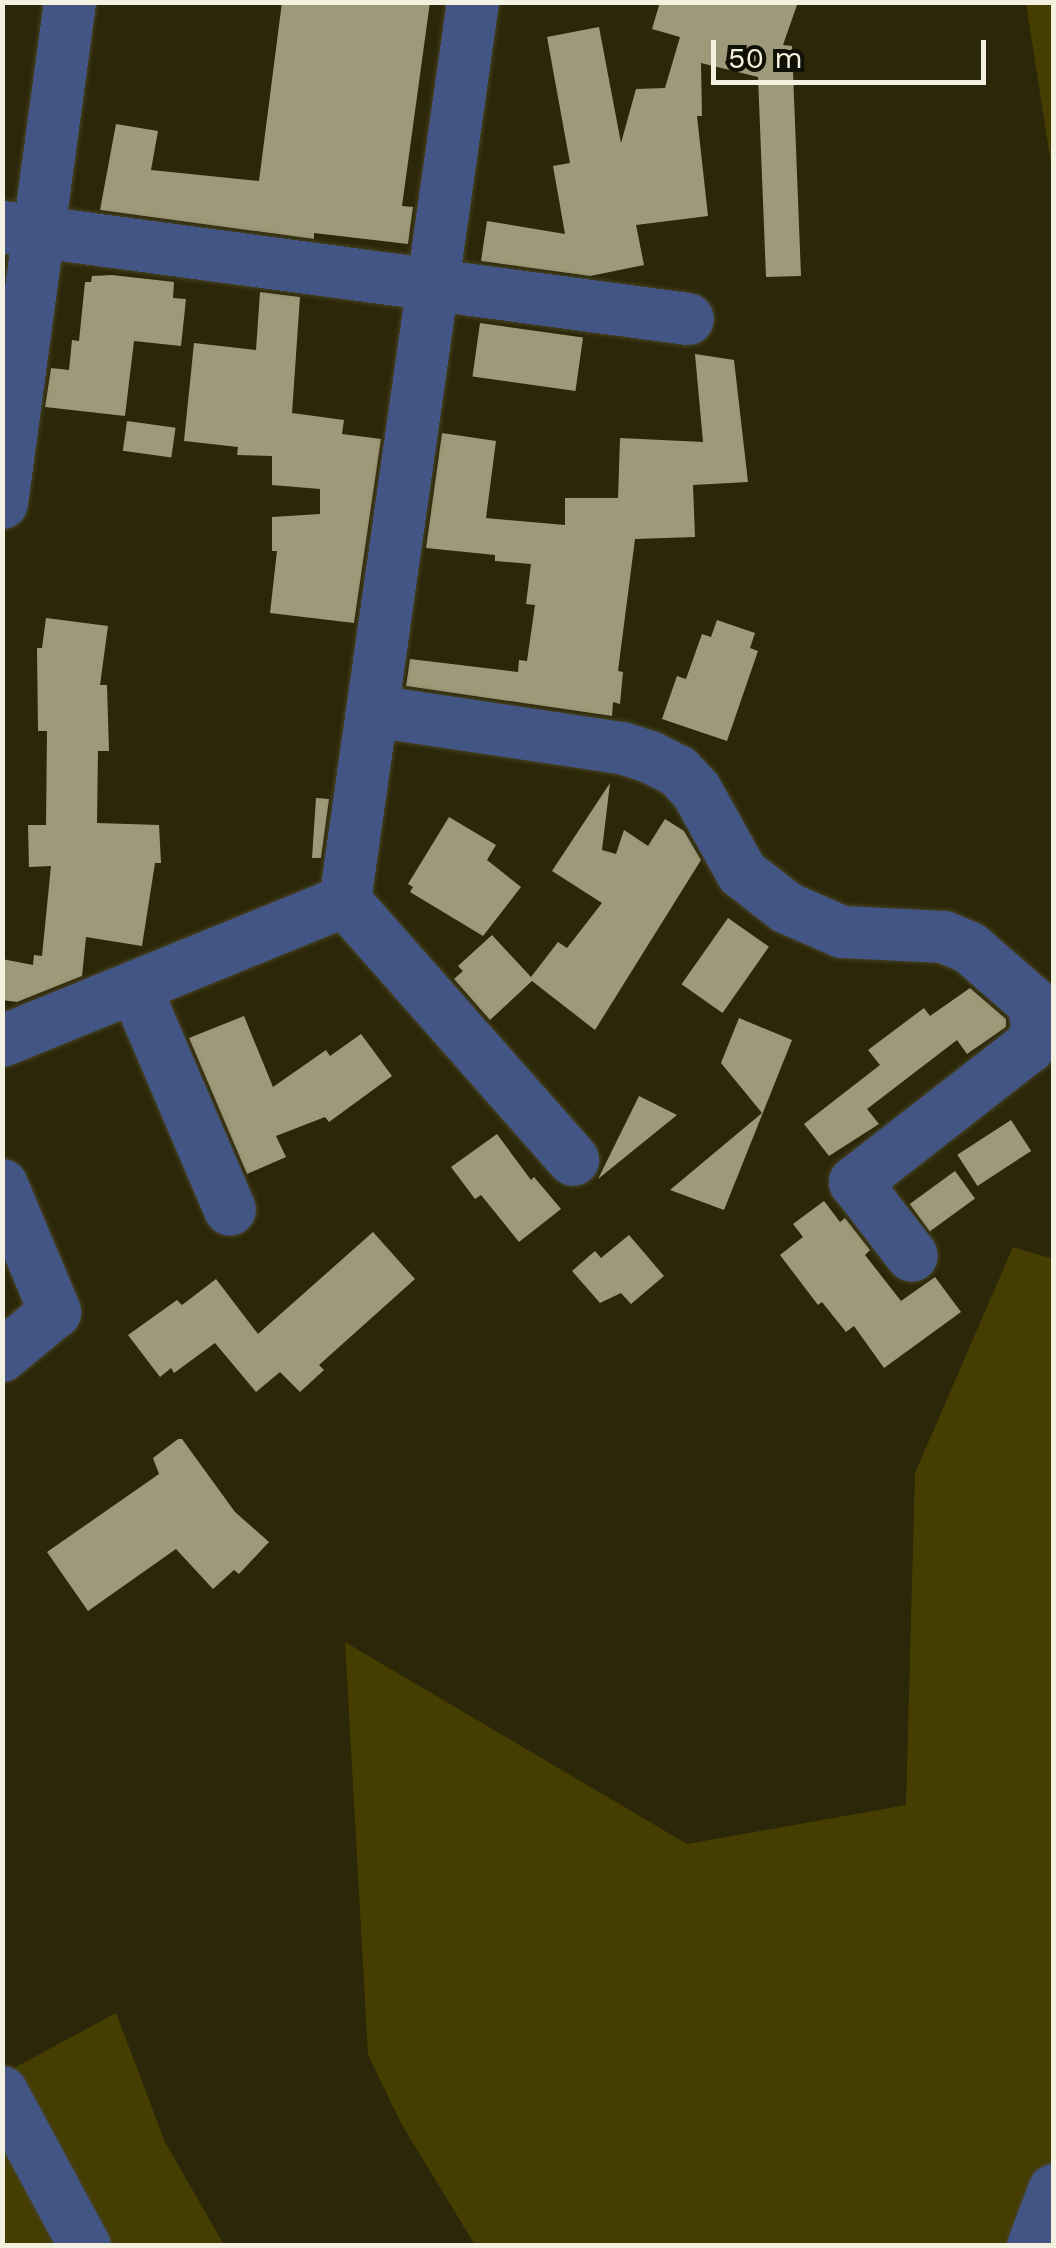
<!DOCTYPE html>
<html>
<head>
<meta charset="utf-8">
<style>
	body { margin:0 }
	#map { position:relative; width:1056px; height:2248px; overflow:hidden; background:#2b2708; font-family:"Work Sans",sans-serif }
	div>[style] { position:absolute }
	.green>* { inset:0; background:#453e00 }
	.building>* { inset:0; background:#9e9a79; transform-origin:0 0 }
	.roads { filter:drop-shadow(0 0 2px #474326) drop-shadow(0 0 2px #474326) }
	.minor>* { height:52px; margin:-26px; padding:0 26px; transform-origin:26px; border-radius:26px; background:#435584 }
	span { translate:-50% -50%; white-space:nowrap; text-align:center; line-height:1.15; -webkit-text-stroke:10px #111004; paint-order:stroke }
	.frame { position:absolute; inset:0; border:5px solid #f3f1df; pointer-events:none }
	.scale { position:absolute; left:711px; top:40px; width:275px; height:45px; box-sizing:border-box; border:5px solid #f3f1df; border-top:0; padding-left:12px; font-size:30px; line-height:35px; white-space:nowrap; color:#f3f1df; -webkit-text-stroke:8px #111004; paint-order:stroke }
</style>
</head>
<body>
<div id="map">
	<div class="green">
		<i style="clip-path:polygon(1026px 3px,1053px 3px,1053px 177px)"></i>
		<i style="clip-path:polygon(1013px 1247px,1053px 1259px,1053px 2245px,475px 2245px,402px 2125px,368px 2055px,345px 1642px,687px 1844px,906px 1805px,915px 1473px)"></i>
		<i style="clip-path:polygon(116px 2013px,165px 2142px,224px 2245px,3px 2246px,3px 2074px)"></i>
	</div>
	<div class="building">
		<i style="clip-path:polygon(282px 2px,430px 2px,402px 206px,413px 207px,408px 244px,314px 233px,314px 239px,100px 210px,116px 124px,158px 131px,151px 170px,259px 181px)"></i>
		<i style="clip-path:polygon(660px 2px,798px 2px,783px 45px,792px 46px,801px 276px,766px 277px,758px 77px,701px 63px,702px 116px,697px 116px,708px 216px,636px 225px,644px 265px,590px 276px,481px 261px,487px 221px,565px 234px,553px 166px,570px 163px,547px 37px,599px 27px,621px 143px,636px 89px,665px 88px,680px 37px,652px 29px)"></i>
		<i style="clip-path:polygon(112px 275px,174px 282px,173px 298px,186px 299px,181px 346px,134px 341px,125px 416px,45px 407px,51px 368px,69px 370px,72px 340px,79px 341px,85px 282px,91px 282px,92px 276px)"></i>
		<i style="clip-path:polygon(260px 292px,300px 297px,292px 413px,344px 420px,342px 434px,381px 439px,354px 623px,270px 613px,277px 551px,272px 551px,272px 517px,320px 514px,320px 489px,272px 485px,272px 456px,237px 455px,238px 447px,184px 441px,194px 343px,256px 350px)"></i>
		<i style="left:480px;top:323px;width:104px;height:54px;rotate:8deg"></i>
		<i style="clip-path:polygon(695px 354px,734px 360px,748px 482px,693px 485px,695px 537px,635px 539px,618px 671px,623px 672px,620px 704px,613px 702px,612px 716px,406px 686px,410px 659px,518px 672px,519px 660px,527px 661px,535px 605px,526px 604px,531px 564px,495px 561px,495px 555px,426px 548px,442px 433px,496px 441px,486px 518px,565px 525px,565px 498px,618px 498px,620px 438px,703px 442px)"></i>
		<i style="left:127px;top:421px;width:49px;height:30px;rotate:8deg"></i>
		<i style="clip-path:polygon(46px 618px,108px 626px,100px 685px,107px 685px,109px 751px,98px 751px,97px 823px,159px 825px,161px 863px,155px 863px,142px 946px,86px 937px,82px 976px,17px 1002px,2px 1000px,2px 959px,33px 965px,34px 955px,42px 956px,51px 866px,29px 867px,28px 825px,46px 825px,47px 731px,38px 731px,37px 648px,42px 648px)"></i>
		<i style="clip-path:polygon(717px 620px,755px 633px,750px 648px,758px 651px,727px 741px,662px 719px,677px 676px,686px 679px,702px 634px,711px 637px)"></i>
		<i style="clip-path:polygon(610px 783px,602px 850px,616px 854px,624px 830px,648px 846px,665px 819px,684px 831px,701px 860px,595px 1030px,532px 981px,490px 1020px,454px 979px,463px 971px,458px 966px,492px 935px,531px 977px,558px 942px,567px 948px,602px 903px,552px 871px)"></i>
		<i style="clip-path:polygon(316px 798px,329px 799px,321px 858px,312px 858px)"></i>
		<i style="clip-path:polygon(449px 817px,496px 845px,487px 860px,521px 887px,483px 936px,410px 892px,413px 887px,408px 884px)"></i>
		<i style="left:728px;top:918px;width:50px;height:81px;rotate:35deg"></i>
		<i style="clip-path:polygon(970px 988px,1006px 1019px,1006px 1027px,967px 1054px,957px 1040px,867px 1109px,879px 1124px,829px 1156px,804px 1124px,880px 1065px,868px 1050px,924px 1008px,930px 1016px)"></i>
		<i style="clip-path:polygon(244px 1016px,273px 1087px,326px 1050px,330px 1056px,361px 1034px,392px 1076px,329px 1122px,325px 1117px,276px 1136px,286px 1157px,247px 1174px,189px 1038px)"></i>
		<i style="clip-path:polygon(739px 1018px,792px 1040px,724px 1210px,670px 1190px,762px 1113px,721px 1063px)"></i>
		<i style="clip-path:polygon(639px 1096px,677px 1115px,598px 1179px)"></i>
		<i style="left:1011px;top:1120px;width:37px;height:64px;rotate:57deg"></i>
		<i style="clip-path:polygon(497px 1134px,531px 1180px,534px 1177px,561px 1209px,519px 1242px,481px 1195px,475px 1199px,451px 1167px)"></i>
		<i style="left:955px;top:1171px;width:34px;height:56px;rotate:54deg"></i>
		<i style="clip-path:polygon(824px 1201px,840px 1222px,845px 1218px,870px 1250px,865px 1255px,901px 1301px,935px 1277px,961px 1312px,884px 1368px,854px 1326px,846px 1332px,822px 1302px,818px 1305px,780px 1255px,803px 1237px,793px 1224px)"></i>
		<i style="clip-path:polygon(373px 1232px,415px 1279px,319px 1365px,324px 1370px,300px 1392px,280px 1372px,256px 1392px,215px 1343px,174px 1373px,171px 1368px,160px 1377px,128px 1335px,177px 1300px,182px 1305px,216px 1279px,258px 1334px)"></i>
		<i style="clip-path:polygon(629px 1235px,664px 1276px,631px 1304px,621px 1293px,600px 1303px,572px 1271px,595px 1251px,601px 1258px)"></i>
		<i style="clip-path:polygon(178px 1439px,182px 1439px,235px 1512px,269px 1542px,239px 1574px,234px 1570px,213px 1589px,176px 1549px,88px 1611px,47px 1552px,159px 1474px,153px 1458px)"></i>
	</div>
	<div class="roads">
		<div class="minor">
			<i style="left:473px;top:2px;width:908px;rotate:98.1deg"></i>
			<i style="left:345px;top:901px;width:345px;rotate:48.6deg"></i>
			<i style="left:2px;top:227px;width:692px;rotate:7.64deg"></i>
			<i style="left:2px;top:503px;width:506px;rotate:-82.27deg"></i>
			<i style="left:373px;top:711px;width:252px;rotate:8.5deg"></i>
			<i style="left:622px;top:748px;width:29px;rotate:18deg"></i>
			<i style="left:650px;top:757px;width:31px;rotate:27deg"></i>
			<i style="left:678px;top:771px;width:26px;rotate:47deg"></i>
			<i style="left:696px;top:790px;width:95px;rotate:61deg"></i>
			<i style="left:742px;top:873px;width:57px;rotate:37.9deg"></i>
			<i style="left:787px;top:908px;width:60px;rotate:23.6deg"></i>
			<i style="left:842px;top:932px;width:102px;rotate:2.8deg"></i>
			<i style="left:944px;top:937px;width:28px;rotate:23deg"></i>
			<i style="left:970px;top:948px;width:84px;rotate:41.1deg"></i>
			<i style="left:1033px;top:1003px;width:26px;rotate:79deg"></i>
			<i style="left:1038px;top:1029px;width:19px;rotate:115deg"></i>
			<i style="left:1030px;top:1046px;width:222px;rotate:142.1deg"></i>
			<i style="left:855px;top:1182px;width:93px;rotate:52.4deg"></i>
			<i style="left:135px;top:987px;width:242px;rotate:66.9deg"></i>
			<i style="left:2px;top:1041px;width:370px;rotate:-22.2deg"></i>
			<i style="left:2px;top:1185px;width:138px;rotate:67.3deg"></i>
			<i style="left:55px;top:1312px;width:69px;rotate:140.3deg"></i>
			<i style="left:2px;top:2092px;width:175px;rotate:61.7deg"></i>
			<i style="left:1033px;top:2246px;width:60px;rotate:-69.4deg"></i>
		</div>
	</div>
	<div class="frame"></div>
	<div class="scale">50 m</div>
</div>
</body>
</html>
